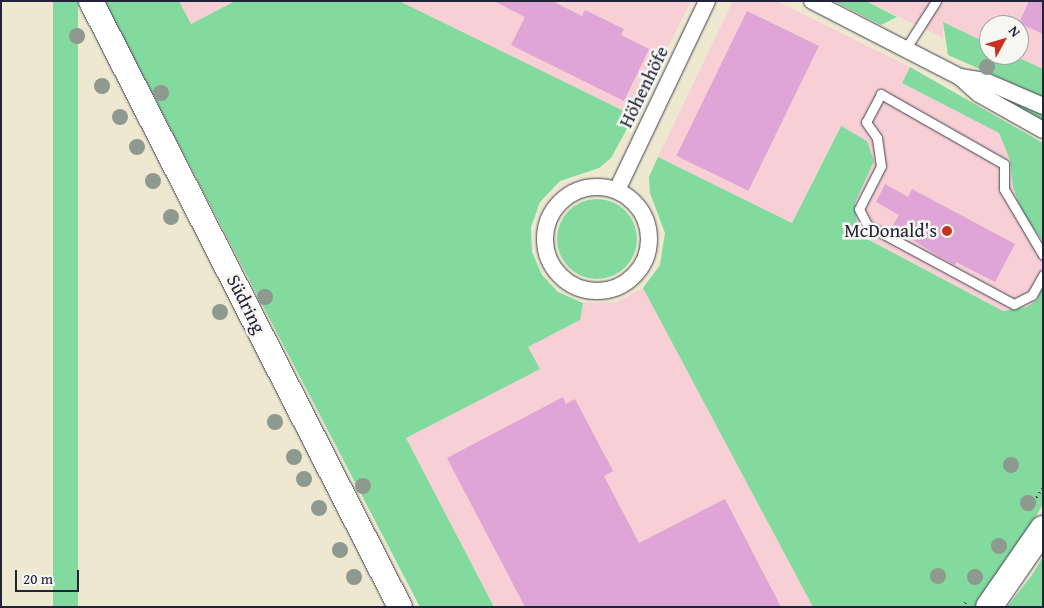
<!DOCTYPE html>
<html>
<head>
<meta charset="utf-8">
<style>
	body { margin:0 }
	#map { position:relative; width:1044px; height:608px; overflow:hidden; background:#eee8d0; font-family:"Gentium Book Plus",serif }
	div>[style] { position:absolute }
	.built>* { inset:0; background:#f7cfd4 }
	.green>* { inset:0; background:#82da9e; transform-origin:0 0 }
	.round { border-radius:50% }
	.building>* { inset:0; background:#dea5d6; transform-origin:0 0 }
	.path>* { height:3px; margin-top:-1.5px; transform-origin:0; background:repeating-linear-gradient(90deg,#414051 0 1px,transparent 0 5px) }
	.roads { filter:drop-shadow(0 0 1px #414051) drop-shadow(0 0 1px #414051) }
	.lane>* { height:9px; margin:-4.5px; padding:0 4.5px; transform-origin:4.5px; border-radius:4.5px; background:#fff }
	.street>* { height:16px; margin:-8px; padding:0 8px; transform-origin:8px; border-radius:8px; background:#fff }
	.street>.ring { margin:-8px; padding:0; box-sizing:content-box; background:none; border:16px solid #fff; border-radius:50% }
	.secondary>* { height:24px; margin:-12px; padding:0 12px; transform-origin:12px; border-radius:12px; background:#fff }
	.primary>* { height:26px; margin:-13px; padding:0 13px; transform-origin:13px; border-radius:13px; background:#fff }
	.trees>* { width:16px; height:16px; margin:-8px; border-radius:50%; background:#8e998f }
	.dots>* { width:14px; height:14px; translate:-50% -50%; box-sizing:border-box; border:2px solid #f6f6f2; border-radius:50% }
	span { translate:-50% -50%; white-space:nowrap; text-align:center; line-height:1.15; -webkit-text-stroke:5px #f6f6f2; paint-order:stroke }
	.street-label { font-size:19px; color:#22223b }
	.poi-label { font-size:19px; color:#22223b }
	.right { translate:-100% -50%; text-align:right }
	.frame { position:absolute; inset:0; border:2px solid #22223b; pointer-events:none }
	.north { position:absolute; left:979px; top:15px; width:50px; height:50px; box-sizing:border-box; background:#f6f6f2; border:1px solid #a1a1a9; border-radius:50%; rotate:51deg; font-size:14px; font-weight:700; line-height:20px; text-align:center; color:#22223b }
	.north::after { content:''; display:block; margin:auto; width:18px; height:22px; background:#c8321e; clip-path:polygon(50% 0,100% 100%,50% 72%,0 100%) }
	.scale { position:absolute; left:15px; top:570px; width:64px; height:22px; box-sizing:border-box; border:2px solid #22223b; border-top:0; padding-left:6px; font-size:15px; line-height:18px; white-space:nowrap; color:#22223b; -webkit-text-stroke:4px #f6f6f2; paint-order:stroke }
</style>
</head>
<body>
<div id="map">
	<div class="built">
		<i style="clip-path:polygon(179px 1px,235px 1px,191px 24px)"></i>
		<i style="clip-path:polygon(399px 1px,691px 1px,634px 116px)"></i>
		<i style="clip-path:polygon(733px 1px,777px 1px,910px 67px,902px 83px,999px 133px,1010px 160px,1013px 187px,1022px 212px,1043px 241px,1043px 286px,1037px 300px,1027px 307px,1003px 311px,858px 233px,855px 203px,874px 161px,840px 126px,792px 223px,658px 157px)"></i>
		<i style="clip-path:polygon(866px 1px,1043px 1px,1043px 69px,1013px 55px,1019px 55px,1019px 25px,989px 25px,989px 44px,943px 22px,943px 38px)"></i>
		<i style="clip-path:polygon(643px 288px,813px 607px,494px 607px,406px 438px,539px 369px,528px 347px,580px 320px,583px 303px,617px 302px)"></i>
	</div>
	<div class="green">
		<i style="left:53px;top:1px;width:25px;height:680px"></i>
		<i style="clip-path:polygon(104px 1px,179px 1px,191px 24px,235px 1px,399px 1px,634px 116px,611px 158px,599px 168px,560px 181px,540px 202px,531px 227px,532px 252px,542px 275px,558px 292px,583px 303px,580px 320px,528px 347px,540px 369px,406px 438px,494px 607px,420px 607px)"></i>
		<i style="clip-path:polygon(834px 1px,866px 1px,897px 17px,881px 25px)"></i>
		<i style="clip-path:polygon(943px 22px,989px 44px,989px 55px,1013px 55px,1043px 69px,1043px 97px,948px 55px)"></i>
		<i style="clip-path:polygon(910px 67px,1043px 143px,1043px 241px,1022px 212px,1013px 187px,1010px 160px,999px 133px,902px 83px)"></i>
		<i style="clip-path:polygon(1018px 104px,1043px 113px,1043px 123px,1017px 107px)"></i>
		<i style="clip-path:polygon(841px 126px,867px 141px,874px 161px,855px 203px,858px 234px,1003px 311px,1027px 307px,1037px 300px,1043px 286px,1043px 504px,1011px 560px,977px 607px,813px 607px,643px 288px,660px 265px,665px 233px,650px 193px,649px 177px,658px 157px,792px 223px)"></i>
		<i class="round" style="left:557px;top:199px;width:80px;height:80px"></i>
		<i style="clip-path:polygon(1043px 557px,1043px 607px,1007px 607px,1032px 575px)"></i>
	</div>
	<div class="building">
		<i style="clip-path:polygon(494px 1px,552px 1px,582px 16px,585px 10px,624px 29px,621px 35px,649px 49px,624px 101px,511px 45px,525px 17px)"></i>
		<i style="clip-path:polygon(1029px 1px,1043px 1px,1043px 34px,1019px 23px)"></i>
		<i style="left:747px;top:11px;width:80px;height:161px;rotate:26deg"></i>
		<i style="clip-path:polygon(885px 184px,908px 197px,912px 189px,1015px 244px,995px 282px,956px 262px,955px 265px,940px 257px,892px 227px,899px 215px,876px 202px)"></i>
		<i style="clip-path:polygon(563px 397px,566px 404px,575px 399px,613px 471px,604px 476px,639px 543px,725px 499px,781px 607px,525px 607px,447px 458px)"></i>
	</div>
	<div class="path">
		<i style="left:1029px;top:510px;width:27px;rotate:-59deg"></i>
		<i style="left:962px;top:607px;width:7px;rotate:-56deg"></i>
	</div>
	<div class="roads">
		<div class="lane">
			<i style="left:906px;top:48px;width:56px;rotate:-57.4deg"></i>
			<i style="left:1043px;top:255px;width:77px;rotate:-120.6deg"></i>
			<i style="left:1004px;top:189px;width:25px;rotate:-90deg"></i>
			<i style="left:1004px;top:164px;width:142px;rotate:-150.4deg"></i>
			<i style="left:881px;top:94px;width:32px;rotate:118deg"></i>
			<i style="left:866px;top:122px;width:19px;rotate:55deg"></i>
			<i style="left:877px;top:138px;width:28px;rotate:82deg"></i>
			<i style="left:881px;top:166px;width:48px;rotate:117.1deg"></i>
			<i style="left:859px;top:209px;width:18px;rotate:63deg"></i>
			<i style="left:867px;top:225px;width:167px;rotate:28.3deg"></i>
			<i style="left:1014px;top:304px;width:20px;rotate:-27deg"></i>
			<i style="left:1032px;top:295px;width:23px;rotate:-61deg"></i>
		</div>
		<div class="street">
			<i style="left:812px;top:1px;width:166px;rotate:27.2deg"></i>
			<i style="left:960px;top:77px;width:25px;rotate:42deg"></i>
			<i style="left:979px;top:94px;width:73px;rotate:29.4deg"></i>
			<i style="left:960px;top:77px;width:25px;rotate:9deg"></i>
			<i style="left:985px;top:81px;width:63px;rotate:23.3deg"></i>
			<i class="ring" style="left:545px;top:187px;width:88px;height:88px"></i>
			<i style="left:617px;top:190px;width:209px;rotate:-64.5deg"></i>
		</div>
		<div class="secondary">
			<i style="left:91px;top:1px;width:680px;rotate:62.98deg"></i>
		</div>
		<div class="primary">
			<i style="left:989px;top:607px;width:95px;rotate:-55.3deg"></i>
		</div>
	</div>
	<div class="trees">
		<i style="left:77px;top:36px"></i>
		<i style="left:987px;top:67px"></i>
		<i style="left:102px;top:86px"></i>
		<i style="left:161px;top:93px"></i>
		<i style="left:120px;top:117px"></i>
		<i style="left:137px;top:147px"></i>
		<i style="left:153px;top:181px"></i>
		<i style="left:171px;top:217px"></i>
		<i style="left:265px;top:297px"></i>
		<i style="left:220px;top:312px"></i>
		<i style="left:275px;top:422px"></i>
		<i style="left:294px;top:457px"></i>
		<i style="left:1011px;top:465px"></i>
		<i style="left:304px;top:479px"></i>
		<i style="left:363px;top:486px"></i>
		<i style="left:1028px;top:503px"></i>
		<i style="left:319px;top:508px"></i>
		<i style="left:999px;top:546px"></i>
		<i style="left:340px;top:550px"></i>
		<i style="left:938px;top:576px"></i>
		<i style="left:354px;top:577px"></i>
		<i style="left:975px;top:577px"></i>
	</div>
	<div class="dots">
		<i style="left:947px;top:231px;background:#c8321e"></i>
	</div>
	<div class="street-label">
		<span style="left:644px;top:87px;rotate:-64deg">Höhenhöfe</span>
		<span style="left:246px;top:304px;rotate:63deg">Südring</span>
	</div>
	<div class="poi-label">
		<span class="right" style="left:937px;top:231px">McDonald's</span>
	</div>
	<div class="frame"></div>
	<div class="north">N</div>
	<div class="scale">20 m</div>
</div>
</body>
</html>
